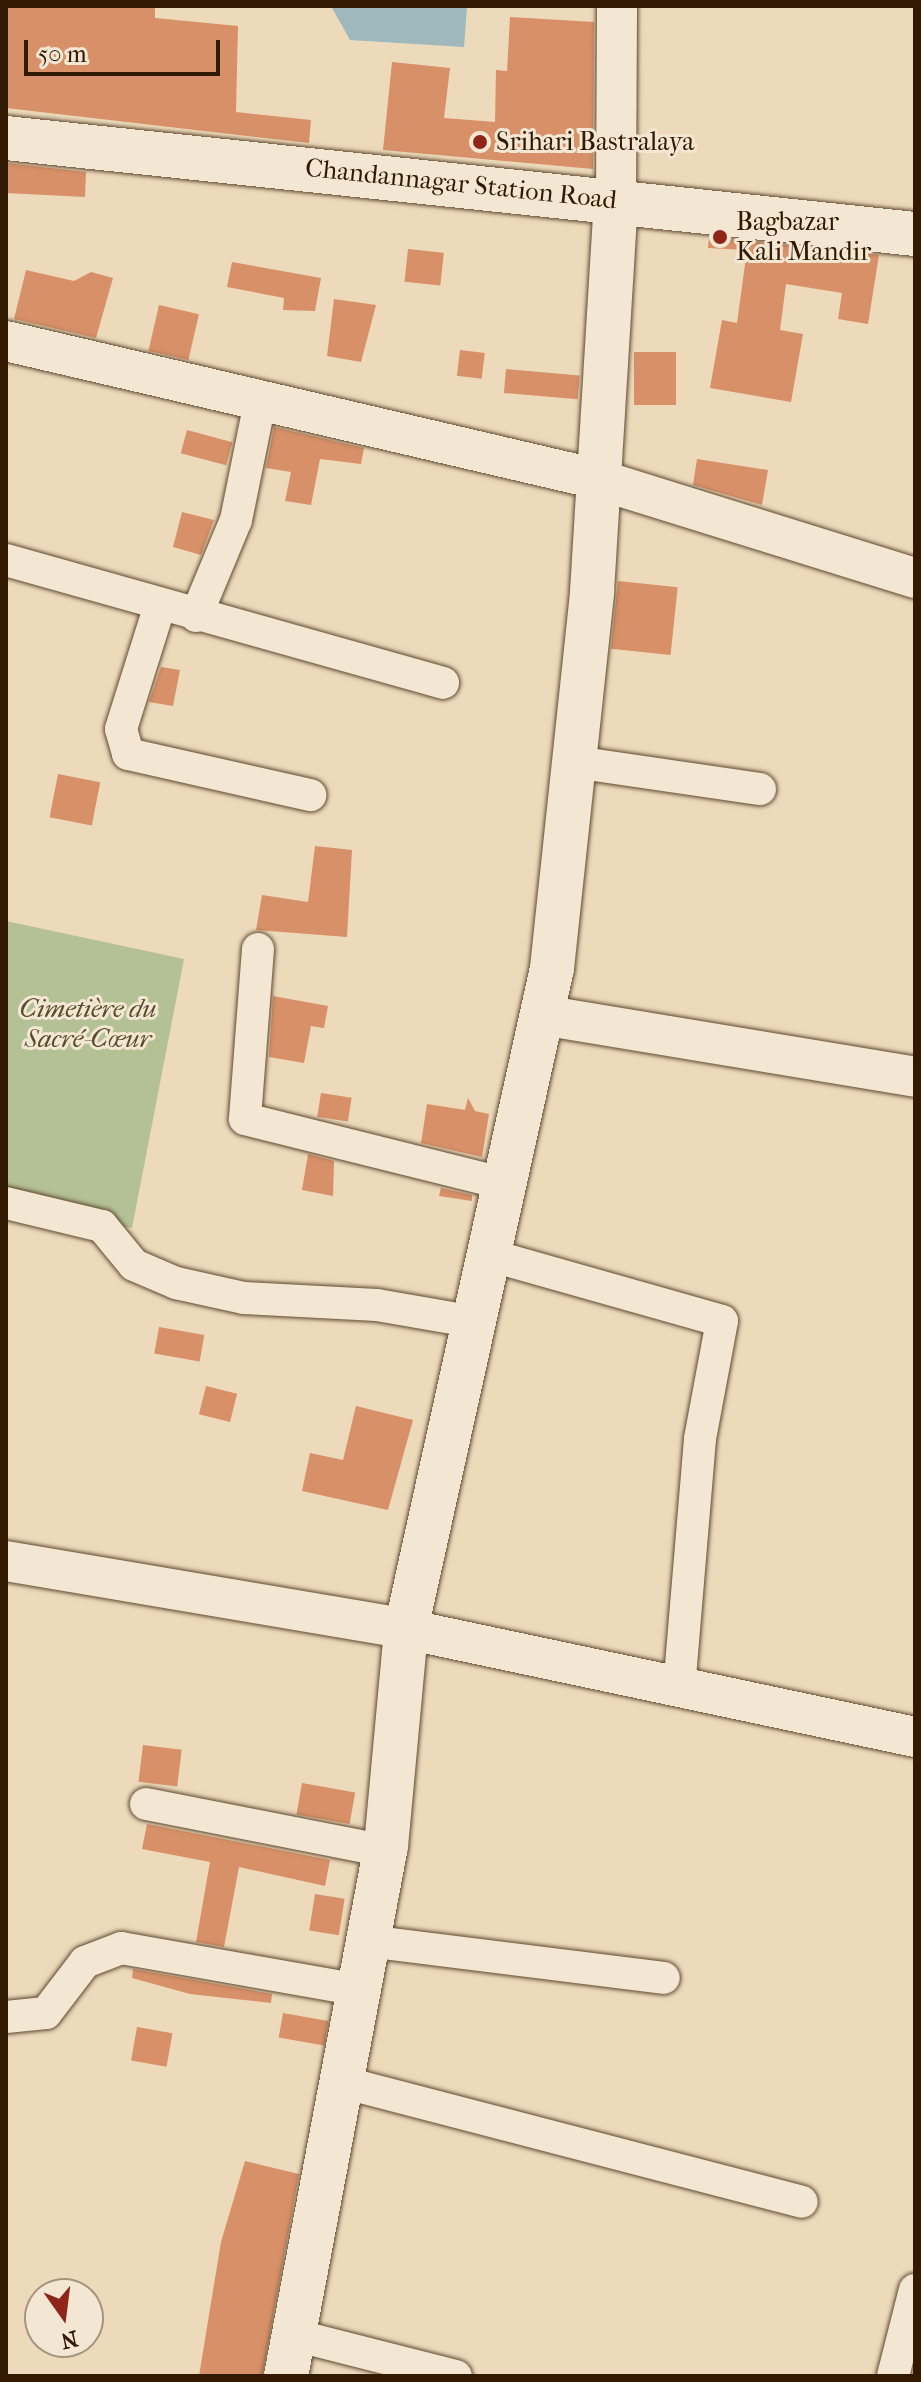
<!DOCTYPE html>
<html>
<head>
<meta charset="utf-8">
<style>
	body { margin:0 }
	#map { position:relative; width:921px; height:2382px; overflow:hidden; background:#eddabb; font-family:"IM FELL French Canon",serif }
	div>[style] { position:absolute }
	.green>* { inset:0; background:#b3c194 }
	.water>* { inset:0; background:#9eb8bc }
	.building>* { inset:0; background:#d79067; transform-origin:0 0 }
	.roads { filter:drop-shadow(0 0 2px #604930) drop-shadow(0 0 2px #604930) }
	.minor>* { height:32px; margin:-16px; padding:0 16px; transform-origin:16px; border-radius:16px; background:#f3e7d3 }
	.tertiary>* { height:40px; margin:-20px; padding:0 20px; transform-origin:20px; border-radius:20px; background:#f3e7d3 }
	.secondary>* { height:44px; margin:-22px; padding:0 22px; transform-origin:22px; border-radius:22px; background:#f3e7d3 }
	.dots>* { width:22px; height:22px; translate:-50% -50%; box-sizing:border-box; border:4px solid #f3e7d3; border-radius:50% }
	span { translate:-50% -50%; white-space:nowrap; text-align:center; line-height:1.15; -webkit-text-stroke:6px #f3e7d3; paint-order:stroke }
	.poi-label { font-size:26px; color:#311902 }
	.left { translate:0 -50%; text-align:left }
	.street-label { font-size:26px; color:#311902 }
	.park-label { font-size:26px; color:#584b2e; font-style:italic }
	.frame { position:absolute; inset:0; border:8px solid #311902; pointer-events:none }
	.north { position:absolute; left:24px; top:2278px; width:80px; height:80px; box-sizing:border-box; background:#f3e7d3; border:2px solid #a5957f; border-radius:50%; rotate:166deg; font-size:22px; font-weight:700; line-height:32px; text-align:center; color:#311902 }
	.north::after { content:''; display:block; margin:auto; width:28px; height:36px; background:#8f2418; clip-path:polygon(50% 0,100% 100%,50% 72%,0 100%) }
	.scale { position:absolute; left:24px; top:40px; width:196px; height:36px; box-sizing:border-box; border:4px solid #311902; border-top:0; padding-left:10px; font-size:24px; line-height:28px; white-space:nowrap; color:#311902; -webkit-text-stroke:6px #f3e7d3; paint-order:stroke }
</style>
</head>
<body>
<div id="map">
	<div class="green">
		<i style="clip-path:polygon(6px 921px,184px 959px,132px 1228px,6px 1206px)"></i>
	</div>
	<div class="water">
		<i style="clip-path:polygon(331px 6px,467px 6px,464px 47px,350px 40px)"></i>
	</div>
	<div class="building">
		<i style="clip-path:polygon(6px 6px,155px 6px,155px 18px,238px 26px,236px 112px,311px 120px,309px 143px,6px 108px)"></i>
		<i style="clip-path:polygon(510px 17px,594px 22px,593px 169px,383px 150px,392px 62px,450px 68px,444px 118px,495px 122px,496px 70px,507px 71px)"></i>
		<i style="clip-path:polygon(6px 163px,86px 172px,85px 197px,6px 193px)"></i>
		<i style="clip-path:polygon(709px 237px,879px 255px,868px 324px,838px 319px,842px 293px,786px 284px,780px 330px,803px 334px,791px 402px,710px 388px,722px 320px,737px 323px,747px 250px,708px 248px)"></i>
		<i style="left:408px;top:249px;width:36px;height:33px;rotate:6deg"></i>
		<i style="clip-path:polygon(232px 262px,321px 278px,315px 311px,283px 310px,284px 298px,227px 287px)"></i>
		<i style="clip-path:polygon(26px 270px,74px 281px,91px 272px,113px 278px,96px 338px,14px 319px)"></i>
		<i style="clip-path:polygon(334px 299px,376px 305px,361px 362px,327px 356px)"></i>
		<i style="left:159px;top:305px;width:41px;height:47px;rotate:13deg"></i>
		<i style="left:460px;top:350px;width:25px;height:26px;rotate:7deg"></i>
		<i style="left:634px;top:352px;width:42px;height:53px"></i>
		<i style="left:506px;top:369px;width:74px;height:24px;rotate:5deg"></i>
		<i style="clip-path:polygon(274px 427px,364px 448px,361px 464px,320px 459px,311px 505px,285px 501px,291px 472px,266px 468px)"></i>
		<i style="left:187px;top:430px;width:47px;height:24px;rotate:15deg"></i>
		<i style="clip-path:polygon(697px 459px,768px 470px,762px 505px,693px 485px)"></i>
		<i style="clip-path:polygon(182px 512px,214px 520px,201px 555px,173px 547px)"></i>
		<i style="left:618px;top:581px;width:60px;height:68px;rotate:6deg"></i>
		<i style="clip-path:polygon(161px 667px,180px 670px,173px 706px,149px 702px)"></i>
		<i style="left:58px;top:774px;width:43px;height:44px;rotate:11deg"></i>
		<i style="clip-path:polygon(315px 846px,352px 850px,347px 937px,256px 930px,262px 895px,308px 902px)"></i>
		<i style="clip-path:polygon(273px 996px,328px 1006px,324px 1028px,311px 1026px,304px 1063px,269px 1057px)"></i>
		<i style="left:321px;top:1093px;width:31px;height:24px;rotate:9deg"></i>
		<i style="clip-path:polygon(468px 1098px,475px 1111px,489px 1114px,482px 1157px,421px 1143px,427px 1104px,465px 1110px)"></i>
		<i style="clip-path:polygon(308px 1154px,334px 1161px,333px 1196px,302px 1190px)"></i>
		<i style="clip-path:polygon(441px 1188px,472px 1195px,472px 1201px,439px 1196px)"></i>
		<i style="left:159px;top:1327px;width:46px;height:27px;rotate:10deg"></i>
		<i style="left:206px;top:1386px;width:32px;height:29px;rotate:14deg"></i>
		<i style="clip-path:polygon(356px 1406px,413px 1420px,388px 1510px,302px 1491px,310px 1453px,343px 1460px)"></i>
		<i style="left:143px;top:1745px;width:39px;height:37px;rotate:7deg"></i>
		<i style="left:302px;top:1783px;width:54px;height:32px;rotate:10deg"></i>
		<i style="clip-path:polygon(147px 1824px,330px 1860px,325px 1886px,239px 1867px,224px 1947px,196px 1942px,210px 1862px,142px 1849px)"></i>
		<i style="left:315px;top:1894px;width:30px;height:37px;rotate:9deg"></i>
		<i style="clip-path:polygon(133px 1969px,272px 1994px,271px 2003px,190px 1994px,132px 1978px)"></i>
		<i style="left:283px;top:2013px;width:46px;height:25px;rotate:10deg"></i>
		<i style="left:137px;top:2027px;width:36px;height:34px;rotate:10deg"></i>
		<i style="clip-path:polygon(245px 2161px,299px 2174px,262px 2376px,199px 2376px,221px 2242px)"></i>
	</div>
	<div class="roads">
		<div class="minor">
			<i style="left:6px;top:560px;width:454px;rotate:15.7deg"></i>
			<i style="left:160px;top:605px;width:130px;rotate:107.5deg"></i>
			<i style="left:121px;top:729px;width:26px;rotate:74deg"></i>
			<i style="left:128px;top:754px;width:187px;rotate:12.7deg"></i>
			<i style="left:196px;top:616px;width:104px;rotate:-67.4deg"></i>
			<i style="left:236px;top:520px;width:120px;rotate:-78.5deg"></i>
			<i style="left:574px;top:762px;width:188px;rotate:8.3deg"></i>
			<i style="left:258px;top:949px;width:170px;rotate:94.4deg"></i>
			<i style="left:245px;top:1119px;width:268px;rotate:14deg"></i>
			<i style="left:6px;top:1203px;width:99px;rotate:13.5deg"></i>
			<i style="left:102px;top:1226px;width:50px;rotate:50.6deg"></i>
			<i style="left:134px;top:1265px;width:46px;rotate:23.2deg"></i>
			<i style="left:176px;top:1283px;width:70px;rotate:12.4deg"></i>
			<i style="left:244px;top:1298px;width:133px;rotate:3deg"></i>
			<i style="left:377px;top:1305px;width:98px;rotate:9.9deg"></i>
			<i style="left:489px;top:1255px;width:242px;rotate:15.8deg"></i>
			<i style="left:722px;top:1321px;width:120px;rotate:100.6deg"></i>
			<i style="left:700px;top:1439px;width:249px;rotate:94.8deg"></i>
			<i style="left:146px;top:1804px;width:244px;rotate:11.1deg"></i>
			<i style="left:368px;top:1941px;width:298px;rotate:7.1deg"></i>
			<i style="left:6px;top:2017px;width:40px;rotate:-5.7deg"></i>
			<i style="left:46px;top:2013px;width:64px;rotate:-52.6deg"></i>
			<i style="left:85px;top:1962px;width:39px;rotate:-21deg"></i>
			<i style="left:121px;top:1948px;width:242px;rotate:10deg"></i>
			<i style="left:342px;top:2082px;width:475px;rotate:14.6deg"></i>
			<i style="left:294px;top:2335px;width:167px;rotate:14.2deg"></i>
			<i style="left:893px;top:2376px;width:89px;rotate:-75.7deg"></i>
		</div>
		<div class="tertiary">
			<i style="left:616px;top:199px;width:193px;rotate:-89.7deg"></i>
			<i style="left:6px;top:341px;width:607px;rotate:13.14deg"></i>
			<i style="left:597px;top:479px;width:333px;rotate:17.3deg"></i>
			<i style="left:542px;top:1015px;width:378px;rotate:9.4deg"></i>
			<i style="left:6px;top:1561px;width:406px;rotate:9.6deg"></i>
			<i style="left:406px;top:1629px;width:520px;rotate:11.98deg"></i>
		</div>
		<div class="secondary">
			<i style="left:6px;top:138px;width:914px;rotate:6.03deg"></i>
			<i style="left:286px;top:2376px;width:539px;rotate:-79.32deg"></i>
			<i style="left:386px;top:1846px;width:218px;rotate:-84.7deg"></i>
			<i style="left:406px;top:1629px;width:677px;rotate:-77.54deg"></i>
			<i style="left:552px;top:968px;width:378px;rotate:-83.9deg"></i>
			<i style="left:592px;top:592px;width:394px;rotate:-86.5deg"></i>
		</div>
	</div>
	<div class="dots">
		<i style="left:480px;top:142px;background:#8f2418"></i>
		<i style="left:720px;top:237px;background:#8f2418"></i>
	</div>
	<div class="poi-label">
		<span class="left" style="left:496px;top:142px">Srihari Bastralaya</span>
		<span class="left" style="left:736px;top:237px">Bagbazar<br>Kali Mandir</span>
	</div>
	<div class="street-label">
		<span style="left:461px;top:184px;rotate:6deg">Chandannagar Station Road</span>
	</div>
	<div class="park-label">
		<span style="left:88px;top:1024px">Cimetière du<br>Sacré-Cœur</span>
	</div>
	<div class="frame"></div>
	<div class="north">N</div>
	<div class="scale">50 m</div>
</div>
</body>
</html>
